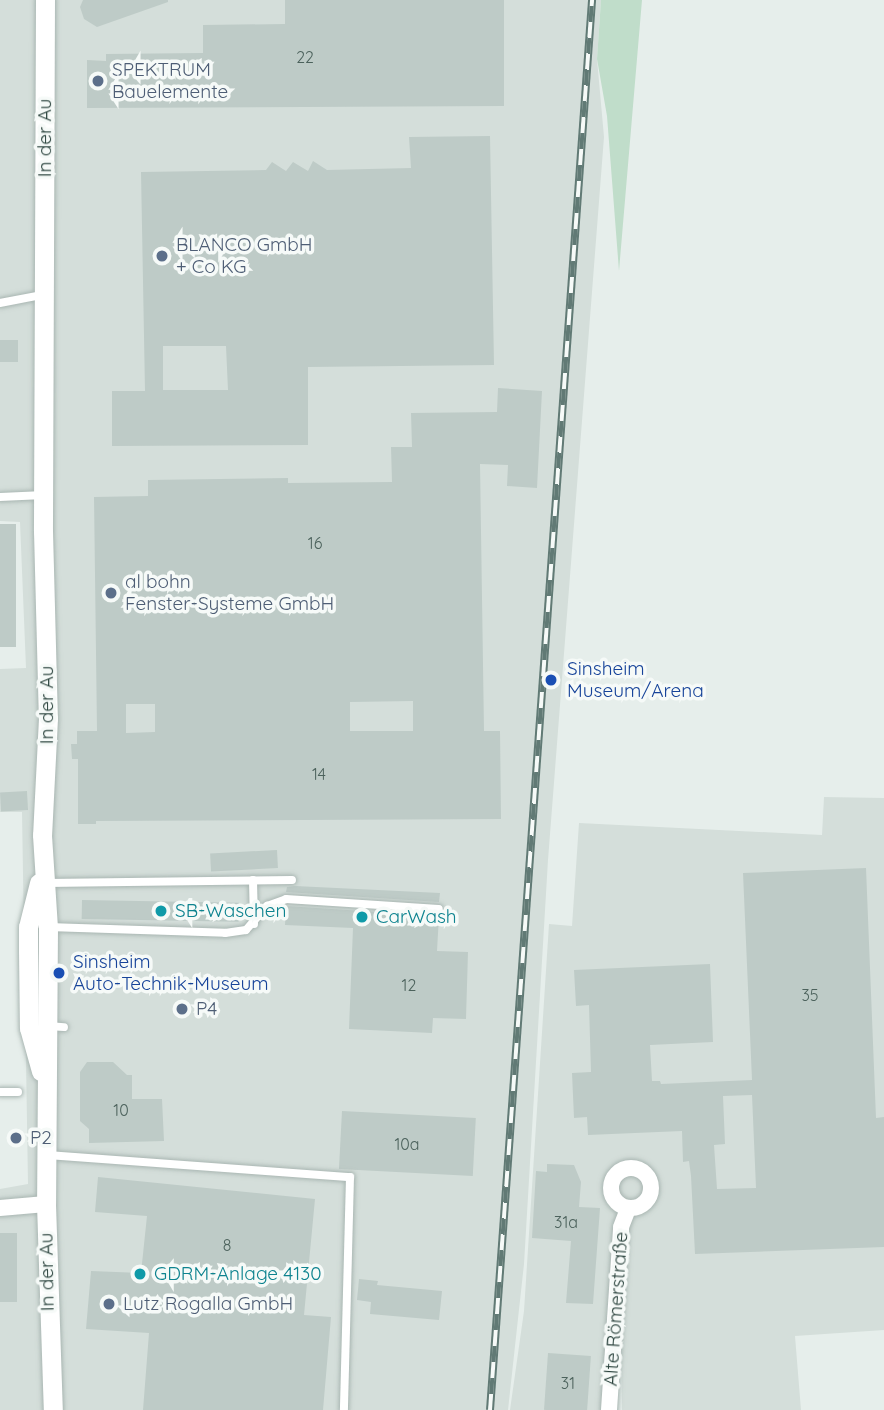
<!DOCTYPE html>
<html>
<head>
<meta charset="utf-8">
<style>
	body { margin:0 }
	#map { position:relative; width:884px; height:1410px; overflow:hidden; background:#e6eeeb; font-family:Quicksand,sans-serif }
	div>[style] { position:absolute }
	.built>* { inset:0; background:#d4deda }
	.green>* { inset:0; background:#c0ddca }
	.building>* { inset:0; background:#becbc7; transform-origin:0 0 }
	.roads { filter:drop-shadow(0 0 2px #a9b6b2) drop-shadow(0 0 2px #a9b6b2) }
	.service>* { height:8px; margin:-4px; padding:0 4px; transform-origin:4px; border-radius:4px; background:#fff }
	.minor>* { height:16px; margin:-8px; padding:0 8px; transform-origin:8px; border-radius:8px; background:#fff }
	.minor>.ring { margin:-8px; padding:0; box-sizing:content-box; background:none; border:16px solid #fff; border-radius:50% }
	.tertiary>* { height:19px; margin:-9.5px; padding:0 9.5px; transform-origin:9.5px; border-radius:9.5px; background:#fff }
	.rail>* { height:8px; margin-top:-4px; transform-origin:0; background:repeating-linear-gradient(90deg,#f6faf8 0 16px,#617a75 0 32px); box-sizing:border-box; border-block:2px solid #617a75 }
	.dots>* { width:19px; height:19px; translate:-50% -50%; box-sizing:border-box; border:4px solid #f6faf8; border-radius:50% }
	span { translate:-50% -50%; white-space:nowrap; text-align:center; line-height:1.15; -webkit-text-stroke:7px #f6faf8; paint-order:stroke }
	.number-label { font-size:16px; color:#4c625c }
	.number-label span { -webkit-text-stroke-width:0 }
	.service-label { font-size:19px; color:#4e5e75 }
	.left { translate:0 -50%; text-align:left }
	.street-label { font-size:19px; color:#263f39 }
	.transit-label { font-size:19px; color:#164399 }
	.culture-label { font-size:19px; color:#0d838f }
</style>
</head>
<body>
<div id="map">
	<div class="built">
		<i style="clip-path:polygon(0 0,601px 0,597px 59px,604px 137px,548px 860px,524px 1264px,508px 1410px,0 1410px,0 1189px,28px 1184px,22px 812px,0 812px,0 669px,26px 668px,20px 522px,0 521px)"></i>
		<i style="clip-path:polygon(824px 797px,884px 798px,884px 1330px,795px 1336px,801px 1410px,622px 1410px,621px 1342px,614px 1410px,510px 1410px,524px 1311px,549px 924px,572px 926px,579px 823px,822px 835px)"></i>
	</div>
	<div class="green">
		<i style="clip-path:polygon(601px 0,642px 0,619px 271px,607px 116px,597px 59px)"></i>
	</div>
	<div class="building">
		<i style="clip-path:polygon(83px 0,168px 0,168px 2px,97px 27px,84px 19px,80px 7px)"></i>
		<i style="clip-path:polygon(285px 0,504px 0,504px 106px,87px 108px,87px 60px,106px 61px,106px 54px,203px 53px,203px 25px,285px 24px)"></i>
		<i style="clip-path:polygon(evenodd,490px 136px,494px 365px,308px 367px,308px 445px,112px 446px,112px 391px,145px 391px,141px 172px,266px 170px,272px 162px,286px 171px,293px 162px,308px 171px,313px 161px,327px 170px,411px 168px,409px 137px,490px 136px,163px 346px,226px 346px,228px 390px,163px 390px,163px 346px)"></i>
		<i style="left:18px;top:340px;width:22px;height:18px;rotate:90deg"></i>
		<i style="clip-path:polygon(evenodd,498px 388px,542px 391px,537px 488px,507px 486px,508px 465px,480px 464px,484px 731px,500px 731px,501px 819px,96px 821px,96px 824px,78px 824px,78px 759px,72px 759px,71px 744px,77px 744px,77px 731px,97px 731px,94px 497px,148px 496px,148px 480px,288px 478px,288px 483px,392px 482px,391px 447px,412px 447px,411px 413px,497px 412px,498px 388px,413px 701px,413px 731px,350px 731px,350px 702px,413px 701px,498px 388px,126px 704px,155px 704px,155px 732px,126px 733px,126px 704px)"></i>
		<i style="left:0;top:524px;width:16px;height:123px"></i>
		<i style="left:27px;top:791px;width:19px;height:27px;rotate:87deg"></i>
		<i style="left:277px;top:850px;width:18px;height:67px;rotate:87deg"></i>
		<i style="clip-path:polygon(evenodd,866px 868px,876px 1118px,884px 1117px,884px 1247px,695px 1254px,691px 1176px,689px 1161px,683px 1162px,682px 1131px,588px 1135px,587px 1117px,574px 1118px,572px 1073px,591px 1072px,589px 1005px,576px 1006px,574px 970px,710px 964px,713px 1042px,650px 1045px,652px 1081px,660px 1081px,661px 1084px,752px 1080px,743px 873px,866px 868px,752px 1095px,756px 1188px,717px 1189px,714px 1145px,725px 1144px,723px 1096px,752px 1095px)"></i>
		<i style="clip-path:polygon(295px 886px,440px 893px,439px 902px,286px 892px,287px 887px)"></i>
		<i style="left:82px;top:900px;width:157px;height:19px;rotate:1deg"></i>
		<i style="clip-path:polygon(286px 906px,439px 916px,437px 951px,468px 952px,466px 1019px,433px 1018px,432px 1033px,349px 1029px,353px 928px,285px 925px)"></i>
		<i style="clip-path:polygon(87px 1062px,113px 1062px,127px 1075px,132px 1075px,132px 1099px,162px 1099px,164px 1141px,89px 1143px,89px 1129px,80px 1121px,80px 1072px)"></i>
		<i style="left:342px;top:1111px;width:134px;height:58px;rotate:3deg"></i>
		<i style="clip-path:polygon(547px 1164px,574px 1165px,581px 1182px,579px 1207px,600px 1208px,593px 1304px,566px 1303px,571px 1241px,532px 1238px,536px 1171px,547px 1172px)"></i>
		<i style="clip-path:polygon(98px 1177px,315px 1199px,304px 1315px,331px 1317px,323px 1410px,143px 1410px,149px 1333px,86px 1329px,91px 1271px,141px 1273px,147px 1216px,95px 1212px)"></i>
		<i style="left:0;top:1233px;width:17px;height:69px"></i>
		<i style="clip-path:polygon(359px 1279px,378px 1281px,377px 1285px,442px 1291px,439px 1320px,370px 1314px,371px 1302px,357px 1300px)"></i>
		<i style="left:548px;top:1353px;width:43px;height:57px;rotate:4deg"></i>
	</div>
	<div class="roads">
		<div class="service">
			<i style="left:0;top:303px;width:43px;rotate:-10.8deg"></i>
			<i style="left:0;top:497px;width:44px;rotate:-2.6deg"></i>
			<i style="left:253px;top:880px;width:44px;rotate:88.7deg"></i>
			<i style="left:46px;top:883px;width:246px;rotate:-0.7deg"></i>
			<i style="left:48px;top:927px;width:177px;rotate:1.9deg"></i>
			<i style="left:225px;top:933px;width:21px;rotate:-8deg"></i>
			<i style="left:246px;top:930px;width:32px;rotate:-49deg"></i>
			<i style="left:267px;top:906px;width:20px;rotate:-20deg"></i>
			<i style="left:286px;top:899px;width:153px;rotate:3.7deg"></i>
			<i style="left:48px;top:1026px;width:16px;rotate:4deg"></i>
			<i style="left:0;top:1092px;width:18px"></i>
			<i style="left:48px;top:1155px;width:303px;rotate:4.2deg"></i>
			<i style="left:350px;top:1177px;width:233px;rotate:91.5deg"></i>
		</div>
		<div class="minor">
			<i class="ring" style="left:611px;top:1168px;width:24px;height:24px"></i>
			<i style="left:0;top:1208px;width:46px;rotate:-5deg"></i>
			<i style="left:609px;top:1410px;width:183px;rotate:-86.2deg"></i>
			<i style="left:621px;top:1227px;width:19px;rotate:-69deg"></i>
		</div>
		<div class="tertiary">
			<i style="left:45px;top:0;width:531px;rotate:90.22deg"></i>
			<i style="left:43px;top:531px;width:187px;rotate:88.5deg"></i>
			<i style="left:48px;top:718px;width:117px;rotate:92.9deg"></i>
			<i style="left:42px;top:835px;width:92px;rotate:86.3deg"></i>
			<i style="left:48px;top:927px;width:277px;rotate:90.4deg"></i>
			<i style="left:46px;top:1204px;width:206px;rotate:88.1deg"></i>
			<i style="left:39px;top:883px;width:45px;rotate:104deg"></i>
			<i style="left:28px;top:927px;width:24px;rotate:90deg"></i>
			<i style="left:28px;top:951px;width:77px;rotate:89.3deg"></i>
			<i style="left:29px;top:1028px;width:45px;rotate:74.4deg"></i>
		</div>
	</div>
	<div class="rail">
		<i style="left:490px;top:1410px;width:1414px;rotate:-85.86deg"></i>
	</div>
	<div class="dots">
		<i style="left:98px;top:81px;background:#5c6f8a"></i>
		<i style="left:162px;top:256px;background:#5c6f8a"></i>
		<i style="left:111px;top:593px;background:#5c6f8a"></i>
		<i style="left:551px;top:680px;background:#1a4fb4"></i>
		<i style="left:161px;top:911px;background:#0f9aa8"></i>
		<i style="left:362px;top:917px;background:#0f9aa8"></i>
		<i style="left:59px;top:973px;background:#1a4fb4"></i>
		<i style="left:182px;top:1009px;background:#5c6f8a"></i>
		<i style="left:16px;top:1138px;background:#5c6f8a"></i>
		<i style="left:140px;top:1274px;background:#0f9aa8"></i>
		<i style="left:109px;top:1304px;background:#5c6f8a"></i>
	</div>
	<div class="number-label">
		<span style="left:305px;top:57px">22</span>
		<span style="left:315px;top:543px">16</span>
		<span style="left:319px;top:774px">14</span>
		<span style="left:409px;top:985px">12</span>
		<span style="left:810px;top:995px">35</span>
		<span style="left:121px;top:1110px">10</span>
		<span style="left:407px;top:1144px">10a</span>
		<span style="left:566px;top:1222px">31a</span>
		<span style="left:227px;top:1245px">8</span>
		<span style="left:568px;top:1383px">31</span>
	</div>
	<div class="service-label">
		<span class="left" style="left:112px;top:81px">SPEKTRUM<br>Bauelemente</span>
		<span class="left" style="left:176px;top:256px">BLANCO GmbH<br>+ Co KG</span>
		<span class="left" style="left:125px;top:593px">al bohn<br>Fenster-Systeme GmbH</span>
		<span class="left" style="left:196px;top:1009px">P4</span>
		<span class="left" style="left:30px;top:1138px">P2</span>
		<span class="left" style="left:123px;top:1304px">Lutz Rogalla GmbH</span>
	</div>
	<div class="street-label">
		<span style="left:45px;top:138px;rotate:-90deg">In der Au</span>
		<span style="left:47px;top:705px;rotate:-90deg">In der Au</span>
		<span style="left:47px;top:1272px;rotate:-91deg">In der Au</span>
		<span style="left:616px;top:1309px;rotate:-86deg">Alte Römerstraße</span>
	</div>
	<div class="transit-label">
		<span class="left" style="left:567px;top:680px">Sinsheim<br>Museum/Arena</span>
		<span class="left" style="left:73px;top:973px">Sinsheim<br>Auto-Technik-Museum</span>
	</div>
	<div class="culture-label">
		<span class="left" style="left:175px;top:911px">SB-Waschen</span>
		<span class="left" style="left:376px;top:917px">CarWash</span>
		<span class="left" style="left:154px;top:1274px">GDRM-Anlage 4130</span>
	</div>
</div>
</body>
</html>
